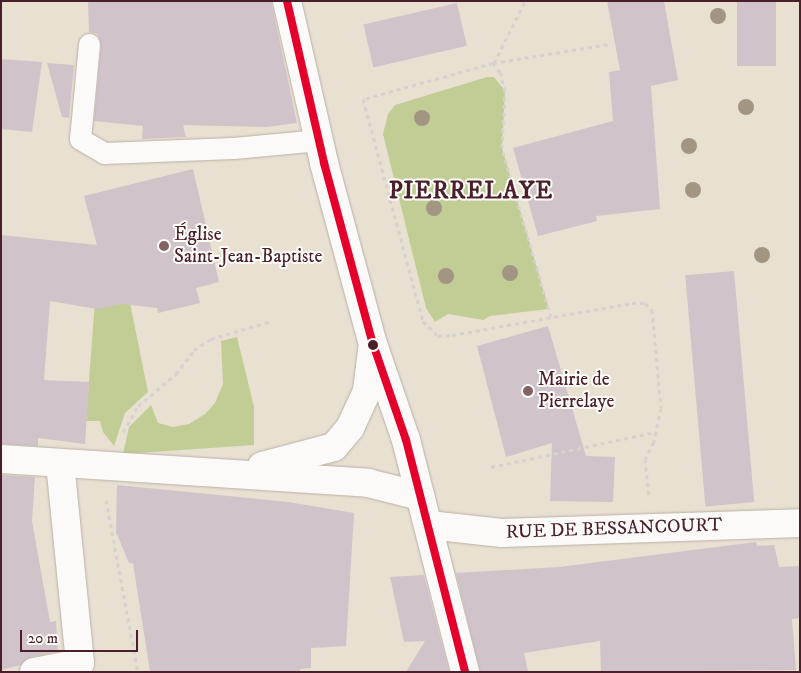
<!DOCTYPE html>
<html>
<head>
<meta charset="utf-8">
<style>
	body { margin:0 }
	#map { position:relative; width:801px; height:673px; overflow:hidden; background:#e8e0d1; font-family:"IM FELL DW Pica",serif }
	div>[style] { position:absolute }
	.green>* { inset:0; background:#c2cd96 }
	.building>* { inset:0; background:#d0c4ca; transform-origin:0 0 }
	.path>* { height:3px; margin-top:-1.5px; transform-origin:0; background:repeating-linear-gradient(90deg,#d6d2cf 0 4px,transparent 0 8px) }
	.roads { filter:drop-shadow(0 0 1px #b9b0a8) drop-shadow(0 0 1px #b9b0a8) }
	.lane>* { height:21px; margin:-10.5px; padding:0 10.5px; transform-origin:10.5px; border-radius:10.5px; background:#fcfaf8 }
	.street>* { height:28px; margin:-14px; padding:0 14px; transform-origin:14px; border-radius:14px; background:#fcfaf8 }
	.secondary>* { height:28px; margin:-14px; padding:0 14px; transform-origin:14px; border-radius:14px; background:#fcfaf8 }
	.bus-1>* { height:8px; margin:-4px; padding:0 4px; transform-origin:4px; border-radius:4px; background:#e4002b }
	.trees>* { width:16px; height:16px; margin:-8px; border-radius:50%; background:#a29581 }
	.dots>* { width:14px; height:14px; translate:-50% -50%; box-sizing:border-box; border:2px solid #fdfcf7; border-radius:50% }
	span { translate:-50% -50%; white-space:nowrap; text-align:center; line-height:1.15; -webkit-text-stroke:4px #fdfcf7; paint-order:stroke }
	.poi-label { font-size:19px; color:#4a1f2b }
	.left { translate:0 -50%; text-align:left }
	.street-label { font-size:19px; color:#4a1f2b }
	.district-label { font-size:24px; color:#4a1f2b; font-weight:700; letter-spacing:1px }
	.frame { position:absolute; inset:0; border:2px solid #4a1f2b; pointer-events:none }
	.scale { position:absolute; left:20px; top:630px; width:118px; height:22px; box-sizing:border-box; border:2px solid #4a1f2b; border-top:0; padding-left:6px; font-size:15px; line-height:18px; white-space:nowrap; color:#4a1f2b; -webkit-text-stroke:4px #fdfcf7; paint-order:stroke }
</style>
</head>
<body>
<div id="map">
	<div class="green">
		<i style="clip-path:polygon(487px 77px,494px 77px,505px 91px,502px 148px,549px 309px,490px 316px,483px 320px,448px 314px,435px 322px,426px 308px,383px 134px,388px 114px,395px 105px)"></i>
		<i style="clip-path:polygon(123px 268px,148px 392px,125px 413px,114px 446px,103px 432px,100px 421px,86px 421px,95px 300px)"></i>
		<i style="clip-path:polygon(237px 337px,254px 407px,254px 445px,123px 454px,129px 427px,151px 405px,158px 423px,173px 427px,189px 424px,205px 414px,215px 403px,223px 384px,221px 341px)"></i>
	</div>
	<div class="building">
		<i style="clip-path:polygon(88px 1px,271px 1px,297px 123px,266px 127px,183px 125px,186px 137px,142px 139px,143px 126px,94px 121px,101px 45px,97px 34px,89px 32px)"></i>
		<i style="clip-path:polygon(607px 1px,664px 1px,678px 80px,651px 86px,660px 209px,596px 216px,597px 221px,538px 236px,513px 148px,613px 121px,609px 72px,620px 70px)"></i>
		<i style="left:737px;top:1px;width:39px;height:65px"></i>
		<i style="left:457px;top:3px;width:44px;height:96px;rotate:77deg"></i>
		<i style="clip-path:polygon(1px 59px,42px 62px,32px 132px,1px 129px)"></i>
		<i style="clip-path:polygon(47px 63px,74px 65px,69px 118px,62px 117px)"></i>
		<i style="clip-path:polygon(193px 169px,219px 282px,196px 288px,200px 303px,158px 313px,157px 308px,122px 304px,97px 309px,50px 301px,44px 380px,89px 382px,85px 444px,38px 438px,38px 446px,1px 444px,1px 235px,97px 245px,84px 196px)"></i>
		<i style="left:734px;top:271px;width:232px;height:49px;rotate:85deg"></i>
		<i style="clip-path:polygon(548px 326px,586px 456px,615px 457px,613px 502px,550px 501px,552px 443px,506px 457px,477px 346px)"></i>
		<i style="clip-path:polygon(1px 475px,35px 477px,32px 521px,50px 622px,56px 621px,58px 651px,31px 657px,21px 665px,1px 670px)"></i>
		<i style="clip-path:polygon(117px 485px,288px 502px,354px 513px,346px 646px,311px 648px,311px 668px,300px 669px,301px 672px,150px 672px,133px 563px,129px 563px,116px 532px)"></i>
		<i style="clip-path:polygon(756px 542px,757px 546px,774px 545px,779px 567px,800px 566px,800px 618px,792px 619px,796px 670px,601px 672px,600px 641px,524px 653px,528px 672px,480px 672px,456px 573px,559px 567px)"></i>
		<i style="clip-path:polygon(424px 575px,449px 672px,406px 672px,425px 641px,404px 642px,390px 577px)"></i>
	</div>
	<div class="path">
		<i style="left:493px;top:63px;width:118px;rotate:-9.3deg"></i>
		<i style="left:494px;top:63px;width:69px;rotate:-63.4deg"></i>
		<i style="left:551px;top:317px;width:176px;rotate:-106.2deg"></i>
		<i style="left:502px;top:148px;width:57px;rotate:-87deg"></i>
		<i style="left:505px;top:91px;width:20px;rotate:-105deg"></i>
		<i style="left:500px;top:72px;width:11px;rotate:-128deg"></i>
		<i style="left:493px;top:63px;width:135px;rotate:164.5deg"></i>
		<i style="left:363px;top:99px;width:230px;rotate:74.9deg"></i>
		<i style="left:423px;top:321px;width:21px;rotate:45deg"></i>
		<i style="left:438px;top:336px;width:14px;rotate:-4deg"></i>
		<i style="left:452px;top:335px;width:183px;rotate:-10.1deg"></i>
		<i style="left:632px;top:303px;width:13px"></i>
		<i style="left:645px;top:303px;width:10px;rotate:45deg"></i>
		<i style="left:652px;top:310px;width:98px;rotate:84.8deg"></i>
		<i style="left:661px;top:408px;width:35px;rotate:102deg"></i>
		<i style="left:654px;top:442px;width:19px;rotate:118deg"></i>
		<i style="left:645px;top:459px;width:36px;rotate:84deg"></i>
		<i style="left:123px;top:432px;width:30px;rotate:-60deg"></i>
		<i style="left:138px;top:406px;width:50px;rotate:-40.1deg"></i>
		<i style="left:176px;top:374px;width:30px;rotate:-53deg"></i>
		<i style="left:194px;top:350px;width:20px;rotate:-33deg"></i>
		<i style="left:211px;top:339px;width:63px;rotate:-16.7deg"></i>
		<i style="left:491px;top:467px;width:169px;rotate:-12deg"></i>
		<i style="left:106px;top:500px;width:175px;rotate:79.5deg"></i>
	</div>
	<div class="roads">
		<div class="lane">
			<i style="left:89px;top:44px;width:95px;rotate:95.4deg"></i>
			<i style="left:80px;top:139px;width:28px;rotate:30deg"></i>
			<i style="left:104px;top:153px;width:129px;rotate:-2.2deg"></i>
			<i style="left:233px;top:148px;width:87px;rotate:-5.3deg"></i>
		</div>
		<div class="street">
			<i style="left:34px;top:672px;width:47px;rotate:-11.1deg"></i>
			<i style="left:80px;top:663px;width:200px;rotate:-95.7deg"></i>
		</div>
		<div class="secondary">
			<i style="left:287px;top:1px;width:166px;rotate:77.1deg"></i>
			<i style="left:324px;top:163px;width:188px;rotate:74.9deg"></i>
			<i style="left:373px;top:344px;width:102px;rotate:71deg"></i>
			<i style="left:406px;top:440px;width:239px;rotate:75.7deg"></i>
			<i style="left:1px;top:459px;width:368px;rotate:3.7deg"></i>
			<i style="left:368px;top:483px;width:54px;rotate:14deg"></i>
			<i style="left:262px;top:466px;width:74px;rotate:-14.8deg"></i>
			<i style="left:334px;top:447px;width:25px;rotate:-50deg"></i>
			<i style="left:350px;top:428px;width:41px;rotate:-65.3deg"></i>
			<i style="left:367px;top:391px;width:41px;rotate:-83deg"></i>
			<i style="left:429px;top:525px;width:73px;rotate:6.3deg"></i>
			<i style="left:502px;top:533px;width:298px;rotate:-1.9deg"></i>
		</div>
	</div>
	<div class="bus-1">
		<i style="left:287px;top:1px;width:166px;rotate:77.1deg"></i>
		<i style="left:324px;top:163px;width:188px;rotate:74.9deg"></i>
		<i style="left:373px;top:344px;width:102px;rotate:71deg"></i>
		<i style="left:406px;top:440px;width:239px;rotate:75.7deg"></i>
	</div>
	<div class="trees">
		<i style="left:718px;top:16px"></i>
		<i style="left:746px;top:107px"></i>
		<i style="left:422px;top:118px"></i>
		<i style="left:689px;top:146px"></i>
		<i style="left:693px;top:190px"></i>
		<i style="left:434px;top:208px"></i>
		<i style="left:762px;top:255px"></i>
		<i style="left:510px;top:273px"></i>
		<i style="left:446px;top:276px"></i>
	</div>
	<div class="dots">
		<i style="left:164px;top:246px;background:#816365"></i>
		<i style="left:373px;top:345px;background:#4a1f2b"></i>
		<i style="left:528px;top:391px;background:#816365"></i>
	</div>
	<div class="poi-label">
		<span class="left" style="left:174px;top:246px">Église<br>Saint-Jean-Baptiste</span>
		<span class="left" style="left:538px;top:391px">Mairie de<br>Pierrelaye</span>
	</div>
	<div class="street-label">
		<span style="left:614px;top:529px;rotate:-2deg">RUE DE BESSANCOURT</span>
	</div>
	<div class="district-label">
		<span style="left:471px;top:192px">PIERRELAYE</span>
	</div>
	<div class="frame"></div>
	<div class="scale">20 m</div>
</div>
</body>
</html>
